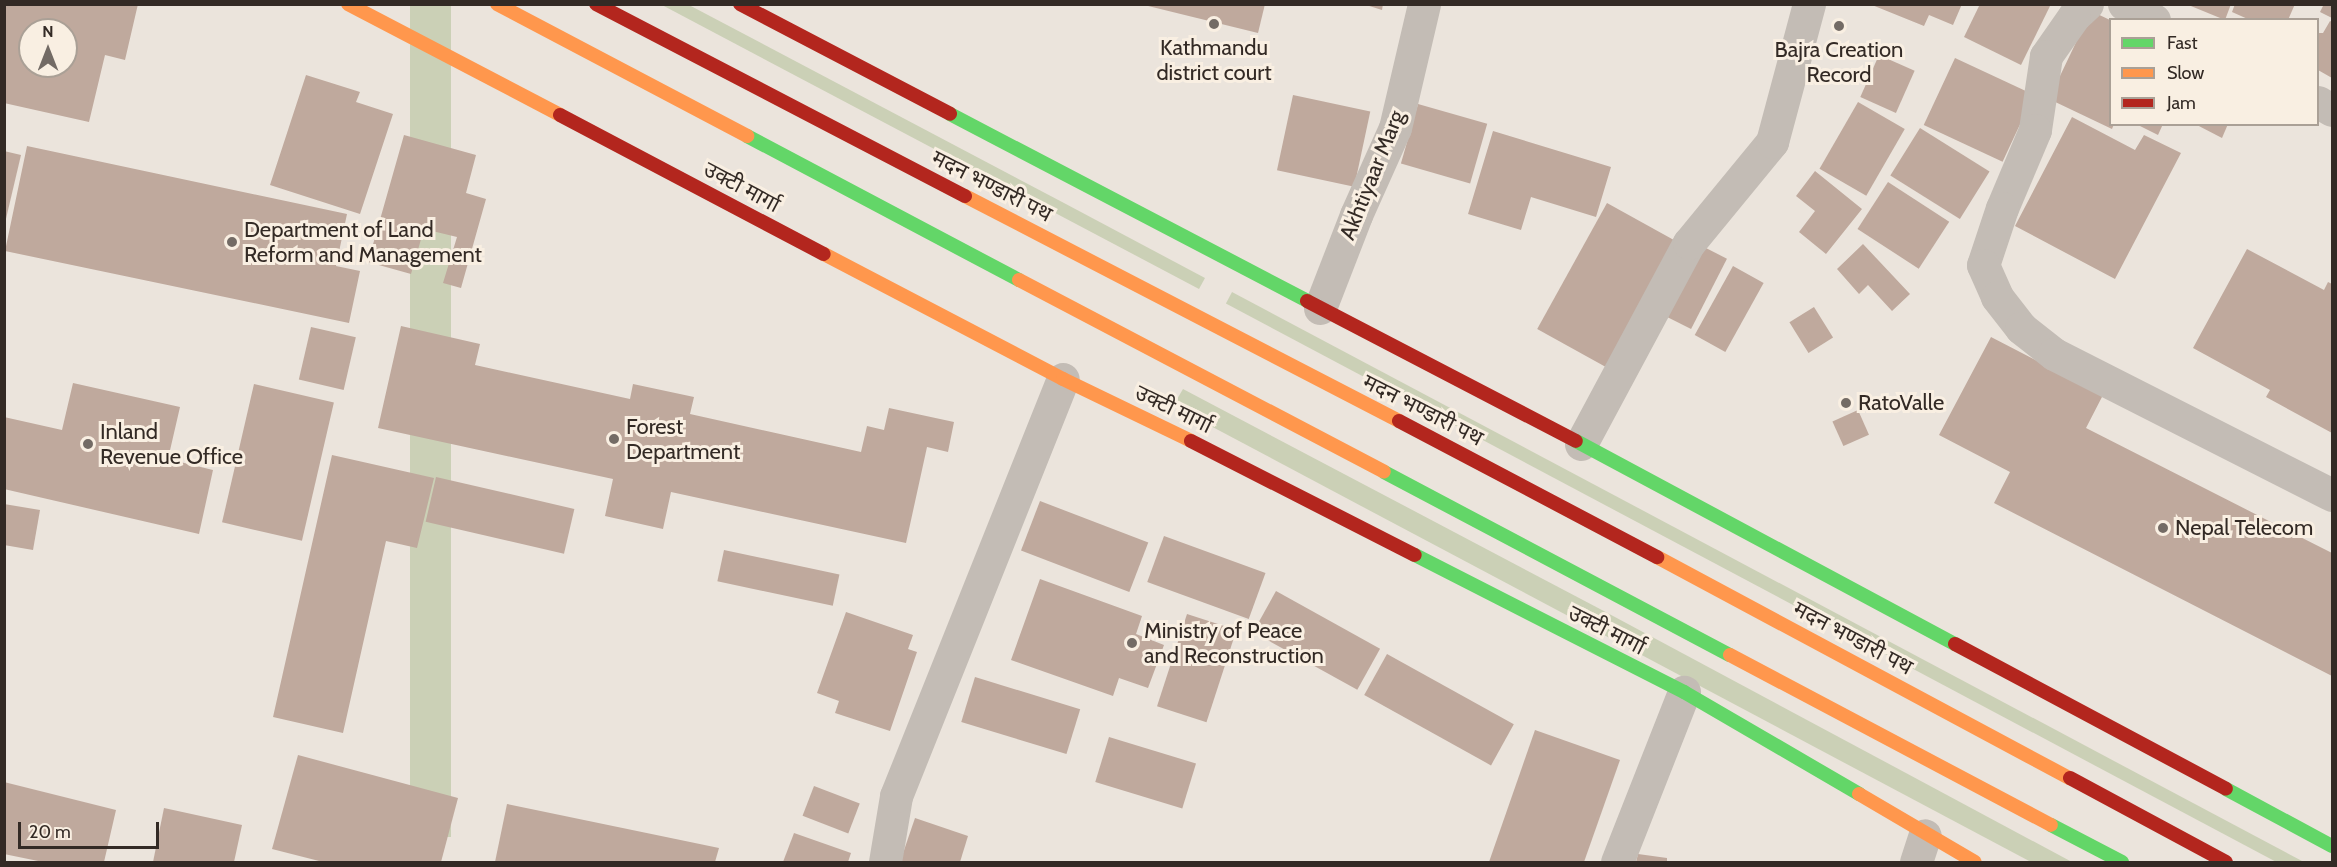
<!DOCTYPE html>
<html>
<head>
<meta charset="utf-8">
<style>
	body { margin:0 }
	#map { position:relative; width:2337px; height:867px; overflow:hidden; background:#ebe4dc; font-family:Cabin,"Noto Sans Devanagari",sans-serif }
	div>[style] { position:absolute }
	.green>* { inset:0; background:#cbd0b6; transform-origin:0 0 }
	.building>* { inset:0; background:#bfa99d; transform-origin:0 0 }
	.street>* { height:33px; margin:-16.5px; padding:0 16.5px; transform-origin:16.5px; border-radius:16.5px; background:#c3bcb5 }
	.fast>* { height:14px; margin:-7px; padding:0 7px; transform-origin:7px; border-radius:7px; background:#63d668 }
	.slow>* { height:14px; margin:-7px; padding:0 7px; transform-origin:7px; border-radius:7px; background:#ff974d }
	.jam>* { height:14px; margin:-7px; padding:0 7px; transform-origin:7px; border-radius:7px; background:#b3261e }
	.dots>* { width:16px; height:16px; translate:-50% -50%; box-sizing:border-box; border:3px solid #f9efe2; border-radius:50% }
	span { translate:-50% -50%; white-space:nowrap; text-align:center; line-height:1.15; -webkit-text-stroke:6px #f9efe2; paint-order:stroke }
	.poi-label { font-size:22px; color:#332a25 }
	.left { translate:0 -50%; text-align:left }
	.street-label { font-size:22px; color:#332a25 }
	.frame { position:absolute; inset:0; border:6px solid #332a25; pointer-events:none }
	.legend { position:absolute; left:2109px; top:18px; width:210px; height:108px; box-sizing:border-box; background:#f9efe2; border:2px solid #aaa096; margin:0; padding:8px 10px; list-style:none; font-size:18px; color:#332a25 }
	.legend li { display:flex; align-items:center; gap:12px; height:30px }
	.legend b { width:30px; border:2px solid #aaa096 }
	.north { position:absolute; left:18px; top:18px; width:60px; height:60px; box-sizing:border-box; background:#f9efe2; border:2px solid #aaa096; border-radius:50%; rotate:0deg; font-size:16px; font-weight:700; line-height:24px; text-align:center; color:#332a25 }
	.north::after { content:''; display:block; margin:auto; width:21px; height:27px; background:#736b65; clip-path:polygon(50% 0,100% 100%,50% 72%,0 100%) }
	.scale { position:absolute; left:18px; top:822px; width:141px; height:27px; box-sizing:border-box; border:3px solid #332a25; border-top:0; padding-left:8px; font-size:18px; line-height:21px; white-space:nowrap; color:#332a25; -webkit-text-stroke:4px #f9efe2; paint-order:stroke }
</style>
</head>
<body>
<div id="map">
	<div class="green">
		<i style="left:410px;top:5px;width:41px;height:832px"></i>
		<i style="clip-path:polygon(662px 5px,689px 5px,1064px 203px,1205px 278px,1199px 289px)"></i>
		<i style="left:1232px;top:292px;width:1214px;height:13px;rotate:28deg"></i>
		<i style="clip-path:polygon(1183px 389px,1600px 609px,2072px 862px,2031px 862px,1173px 406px)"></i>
	</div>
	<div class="building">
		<i style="clip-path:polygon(evenodd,6px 4px,138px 4px,125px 60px,105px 55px,89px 122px,4px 103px,6px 4px,30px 30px,66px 30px,66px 66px,30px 66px,30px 30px)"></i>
		<i style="clip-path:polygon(1140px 4px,1265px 4px,1258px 33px)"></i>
		<i style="clip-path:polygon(1363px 4px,1383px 4px,1382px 10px)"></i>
		<i style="clip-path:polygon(1962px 4px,1953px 25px,1929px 15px,1924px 26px,1872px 5px)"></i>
		<i style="clip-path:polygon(1980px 4px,2051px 4px,2021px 65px,1964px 37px)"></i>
		<i style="clip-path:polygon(2186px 4px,2231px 4px,2225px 20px)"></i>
		<i style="clip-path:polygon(2235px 4px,2295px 4px,2288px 20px,2250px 20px,2232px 12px)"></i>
		<i style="clip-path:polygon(2324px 4px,2332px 4px,2332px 18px,2320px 12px)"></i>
		<i style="clip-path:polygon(2091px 11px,2110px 20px,2110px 124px,2114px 124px,2112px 129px,2049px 99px)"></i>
		<i style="clip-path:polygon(2330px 21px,2332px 22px,2332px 78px,2318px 70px,2318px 33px,2323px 33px)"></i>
		<i style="left:1879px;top:55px;width:39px;height:46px;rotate:24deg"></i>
		<i style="left:1955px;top:58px;width:87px;height:74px;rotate:25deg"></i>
		<i style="clip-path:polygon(306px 75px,360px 92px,356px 102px,393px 114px,360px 214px,270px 185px)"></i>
		<i style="left:1293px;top:95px;width:79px;height:77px;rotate:12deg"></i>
		<i style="left:1858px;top:102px;width:54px;height:77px;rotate:30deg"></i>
		<i style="left:1418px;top:104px;width:72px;height:62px;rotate:16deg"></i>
		<i style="clip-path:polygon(2072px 117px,2135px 150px,2144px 135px,2181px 153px,2115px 279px,2015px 226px)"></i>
		<i style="clip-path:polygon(2136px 124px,2163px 124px,2158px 135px)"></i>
		<i style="clip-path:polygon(2195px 124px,2228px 124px,2222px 138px)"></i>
		<i style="left:1920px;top:128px;width:82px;height:56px;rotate:32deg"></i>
		<i style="clip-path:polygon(1493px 131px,1611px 167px,1596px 217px,1531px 197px,1521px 230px,1468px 214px)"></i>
		<i style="clip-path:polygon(404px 135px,476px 155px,466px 193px,486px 199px,461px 288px,443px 283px,457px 237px,424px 229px,411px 274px,368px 262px)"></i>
		<i style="clip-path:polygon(27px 146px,347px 214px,336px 266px,360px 271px,349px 323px,5px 251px)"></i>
		<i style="clip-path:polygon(4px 151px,21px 155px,5px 223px,4px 223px)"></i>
		<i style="clip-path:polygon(1815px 171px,1862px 209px,1826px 254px,1799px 232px,1815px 211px,1796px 196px)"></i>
		<i style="left:1888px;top:182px;width:73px;height:56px;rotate:33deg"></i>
		<i style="left:1607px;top:203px;width:79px;height:144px;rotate:29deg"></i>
		<i style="clip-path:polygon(1863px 244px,1910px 294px,1892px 311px,1868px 285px,1859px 294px,1837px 269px)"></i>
		<i style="left:1702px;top:246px;width:28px;height:79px;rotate:27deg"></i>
		<i style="clip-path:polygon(2247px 249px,2324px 290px,2328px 282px,2332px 284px,2332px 433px,2266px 397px,2270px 390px,2193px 348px)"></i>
		<i style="left:1733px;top:266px;width:35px;height:79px;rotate:29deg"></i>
		<i style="left:1814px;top:307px;width:36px;height:29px;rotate:58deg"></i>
		<i style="clip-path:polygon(401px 326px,480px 344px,475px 365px,630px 399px,633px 384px,694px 397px,690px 414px,861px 452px,867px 426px,884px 430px,889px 408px,954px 422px,948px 452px,927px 447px,906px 543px,671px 492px,663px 529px,605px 516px,613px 479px,378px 428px)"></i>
		<i style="left:311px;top:327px;width:46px;height:54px;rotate:13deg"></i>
		<i style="clip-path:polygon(1991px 337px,2103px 395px,2086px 428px,2332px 553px,2332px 676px,1994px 503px,2010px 472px,1939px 435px)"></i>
		<i style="clip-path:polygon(73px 383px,180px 407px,168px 459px,213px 470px,199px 534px,4px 489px,4px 417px,62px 430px)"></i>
		<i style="left:254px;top:384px;width:82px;height:142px;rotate:13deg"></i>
		<i style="left:1858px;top:410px;width:27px;height:28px;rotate:66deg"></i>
		<i style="clip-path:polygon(332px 455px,434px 478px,417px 548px,386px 541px,343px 733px,273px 717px)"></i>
		<i style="left:436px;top:477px;width:142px;height:46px;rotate:13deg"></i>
		<i style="left:1040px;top:501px;width:116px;height:53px;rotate:21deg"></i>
		<i style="clip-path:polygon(4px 504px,40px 510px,33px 550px,4px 545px)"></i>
		<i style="left:1164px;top:536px;width:108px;height:49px;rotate:20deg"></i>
		<i style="left:724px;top:550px;width:118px;height:32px;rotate:12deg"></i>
		<i style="clip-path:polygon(1040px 579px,1142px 616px,1136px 634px,1164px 645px,1148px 688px,1119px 678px,1113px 696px,1011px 660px)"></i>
		<i style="left:1276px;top:591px;width:119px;height:47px;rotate:29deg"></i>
		<i style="clip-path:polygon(846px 612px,913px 635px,908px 649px,917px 652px,890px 731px,835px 713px,839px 701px,817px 693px)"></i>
		<i style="left:1187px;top:614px;width:52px;height:97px;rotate:18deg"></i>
		<i style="left:1387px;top:654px;width:145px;height:47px;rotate:29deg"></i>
		<i style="left:975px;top:677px;width:110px;height:47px;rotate:17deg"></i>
		<i style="clip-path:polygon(1535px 730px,1620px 760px,1584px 862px,1489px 862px)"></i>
		<i style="left:1109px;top:737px;width:91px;height:47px;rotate:17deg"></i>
		<i style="clip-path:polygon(298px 755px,458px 798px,441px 862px,323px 862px,272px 849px)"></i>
		<i style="clip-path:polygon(4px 782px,116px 810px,104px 862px,43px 862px,4px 854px)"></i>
		<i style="left:814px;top:786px;width:49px;height:32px;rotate:21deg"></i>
		<i style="clip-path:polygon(507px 804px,719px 848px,715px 862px,495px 862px)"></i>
		<i style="clip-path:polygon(164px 808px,242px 825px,234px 862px,153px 862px)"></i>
		<i style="clip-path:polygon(915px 818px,968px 836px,960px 862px,900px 862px)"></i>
		<i style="clip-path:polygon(794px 833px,851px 853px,848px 862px,783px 862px)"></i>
		<i style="clip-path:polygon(1638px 854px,1667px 858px,1667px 862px,1636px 862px)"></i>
	</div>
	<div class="street">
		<i style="left:2087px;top:4px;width:18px;rotate:137deg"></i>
		<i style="left:2074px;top:16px;width:49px;rotate:125deg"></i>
		<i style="left:2046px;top:56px;width:75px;rotate:98.5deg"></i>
		<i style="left:2035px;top:130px;width:85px;rotate:112.9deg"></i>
		<i style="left:2002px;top:208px;width:60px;rotate:108.4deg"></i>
		<i style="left:1983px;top:265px;width:35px;rotate:66deg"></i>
		<i style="left:1997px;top:297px;width:39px;rotate:52deg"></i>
		<i style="left:2021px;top:328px;width:42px;rotate:38.2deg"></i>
		<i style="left:2054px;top:354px;width:312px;rotate:26.9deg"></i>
		<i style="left:2124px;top:4px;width:34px;rotate:28deg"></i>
		<i style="left:2318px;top:102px;width:16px;rotate:30deg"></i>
		<i style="left:1320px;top:308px;width:100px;rotate:-68.8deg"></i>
		<i style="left:1356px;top:215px;width:95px;rotate:-65.9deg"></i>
		<i style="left:1395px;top:128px;width:127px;rotate:-76.8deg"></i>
		<i style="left:1581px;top:444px;width:228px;rotate:-61.8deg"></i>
		<i style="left:1689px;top:243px;width:131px;rotate:-50.6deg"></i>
		<i style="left:1772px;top:142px;width:143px;rotate:-75deg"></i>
		<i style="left:885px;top:862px;width:67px;rotate:-80.5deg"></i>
		<i style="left:896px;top:796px;width:449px;rotate:-68.2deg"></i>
		<i style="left:1617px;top:862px;width:183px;rotate:-68.5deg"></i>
		<i style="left:1916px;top:862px;width:28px;rotate:-72deg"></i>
	</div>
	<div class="fast">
		<i style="left:950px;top:114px;width:403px;rotate:27.6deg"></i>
		<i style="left:747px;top:136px;width:308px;rotate:27.9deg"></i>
		<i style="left:1576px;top:441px;width:430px;rotate:28.2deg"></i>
		<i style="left:1384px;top:472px;width:391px;rotate:27.9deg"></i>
		<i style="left:1415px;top:555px;width:302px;rotate:27deg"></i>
		<i style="left:1684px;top:692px;width:203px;rotate:30.2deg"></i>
		<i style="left:2226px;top:789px;width:120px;rotate:28.3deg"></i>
		<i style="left:2051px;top:825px;width:80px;rotate:27.5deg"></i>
	</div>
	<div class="slow">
		<i style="left:348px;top:4px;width:239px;rotate:27.6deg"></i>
		<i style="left:497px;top:4px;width:283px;rotate:27.8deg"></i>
		<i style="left:965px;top:196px;width:489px;rotate:27.4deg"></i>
		<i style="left:824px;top:254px;width:270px;rotate:27.6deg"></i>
		<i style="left:1063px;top:379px;width:142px;rotate:25.8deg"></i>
		<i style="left:1019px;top:280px;width:412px;rotate:27.7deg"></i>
		<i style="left:1657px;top:557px;width:468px;rotate:28.2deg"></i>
		<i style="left:1730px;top:655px;width:363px;rotate:27.9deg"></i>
		<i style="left:1859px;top:794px;width:134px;rotate:30.4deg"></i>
	</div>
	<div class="jam">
		<i style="left:596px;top:4px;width:416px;rotate:27.5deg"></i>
		<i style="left:740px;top:4px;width:237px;rotate:27.6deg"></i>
		<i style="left:560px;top:115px;width:298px;rotate:27.8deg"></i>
		<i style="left:1307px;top:301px;width:303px;rotate:27.5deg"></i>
		<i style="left:1399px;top:421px;width:292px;rotate:27.8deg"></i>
		<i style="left:1191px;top:441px;width:251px;rotate:27deg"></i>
		<i style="left:1955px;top:644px;width:307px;rotate:28.1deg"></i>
		<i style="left:2070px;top:778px;width:177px;rotate:28.3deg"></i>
	</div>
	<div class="dots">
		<i style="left:1214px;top:24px;background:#736b65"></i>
		<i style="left:1839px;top:26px;background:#736b65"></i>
		<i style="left:232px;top:242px;background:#736b65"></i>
		<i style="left:1846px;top:403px;background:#736b65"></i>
		<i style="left:614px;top:439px;background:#736b65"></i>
		<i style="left:88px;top:444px;background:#736b65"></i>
		<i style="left:2163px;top:528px;background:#736b65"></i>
		<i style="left:1132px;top:643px;background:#736b65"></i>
	</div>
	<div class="poi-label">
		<span style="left:1214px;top:60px">Kathmandu<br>district court</span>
		<span style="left:1839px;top:62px">Bajra Creation<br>Record</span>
		<span class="left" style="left:244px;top:242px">Department of Land<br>Reform and Management</span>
		<span class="left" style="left:1858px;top:403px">RatoValle</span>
		<span class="left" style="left:626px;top:439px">Forest<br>Department</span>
		<span class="left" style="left:100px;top:444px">Inland<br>Revenue Office</span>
		<span class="left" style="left:2175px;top:528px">Nepal Telecom</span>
		<span class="left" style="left:1144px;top:643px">Ministry of Peace<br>and Reconstruction</span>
	</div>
	<div class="street-label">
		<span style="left:1372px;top:175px;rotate:-68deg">Akhtiyaar Marg</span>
		<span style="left:992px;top:186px;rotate:27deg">मदन भण्डारी पथ</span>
		<span style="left:742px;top:187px;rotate:28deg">उक्टी मार्गा</span>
		<span style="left:1174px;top:409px;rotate:26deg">उक्टी मार्गा</span>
		<span style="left:1423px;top:410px;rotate:27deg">मदन भण्डारी पथ</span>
		<span style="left:1607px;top:630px;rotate:27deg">उक्टी मार्गा</span>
		<span style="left:1853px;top:638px;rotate:28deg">मदन भण्डारी पथ</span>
	</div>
	<div class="frame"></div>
	<ul class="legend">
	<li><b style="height:8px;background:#63d668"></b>Fast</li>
	<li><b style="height:8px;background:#ff974d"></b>Slow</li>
	<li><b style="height:8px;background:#b3261e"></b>Jam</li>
	</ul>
	<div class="north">N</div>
	<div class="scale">20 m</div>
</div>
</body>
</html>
